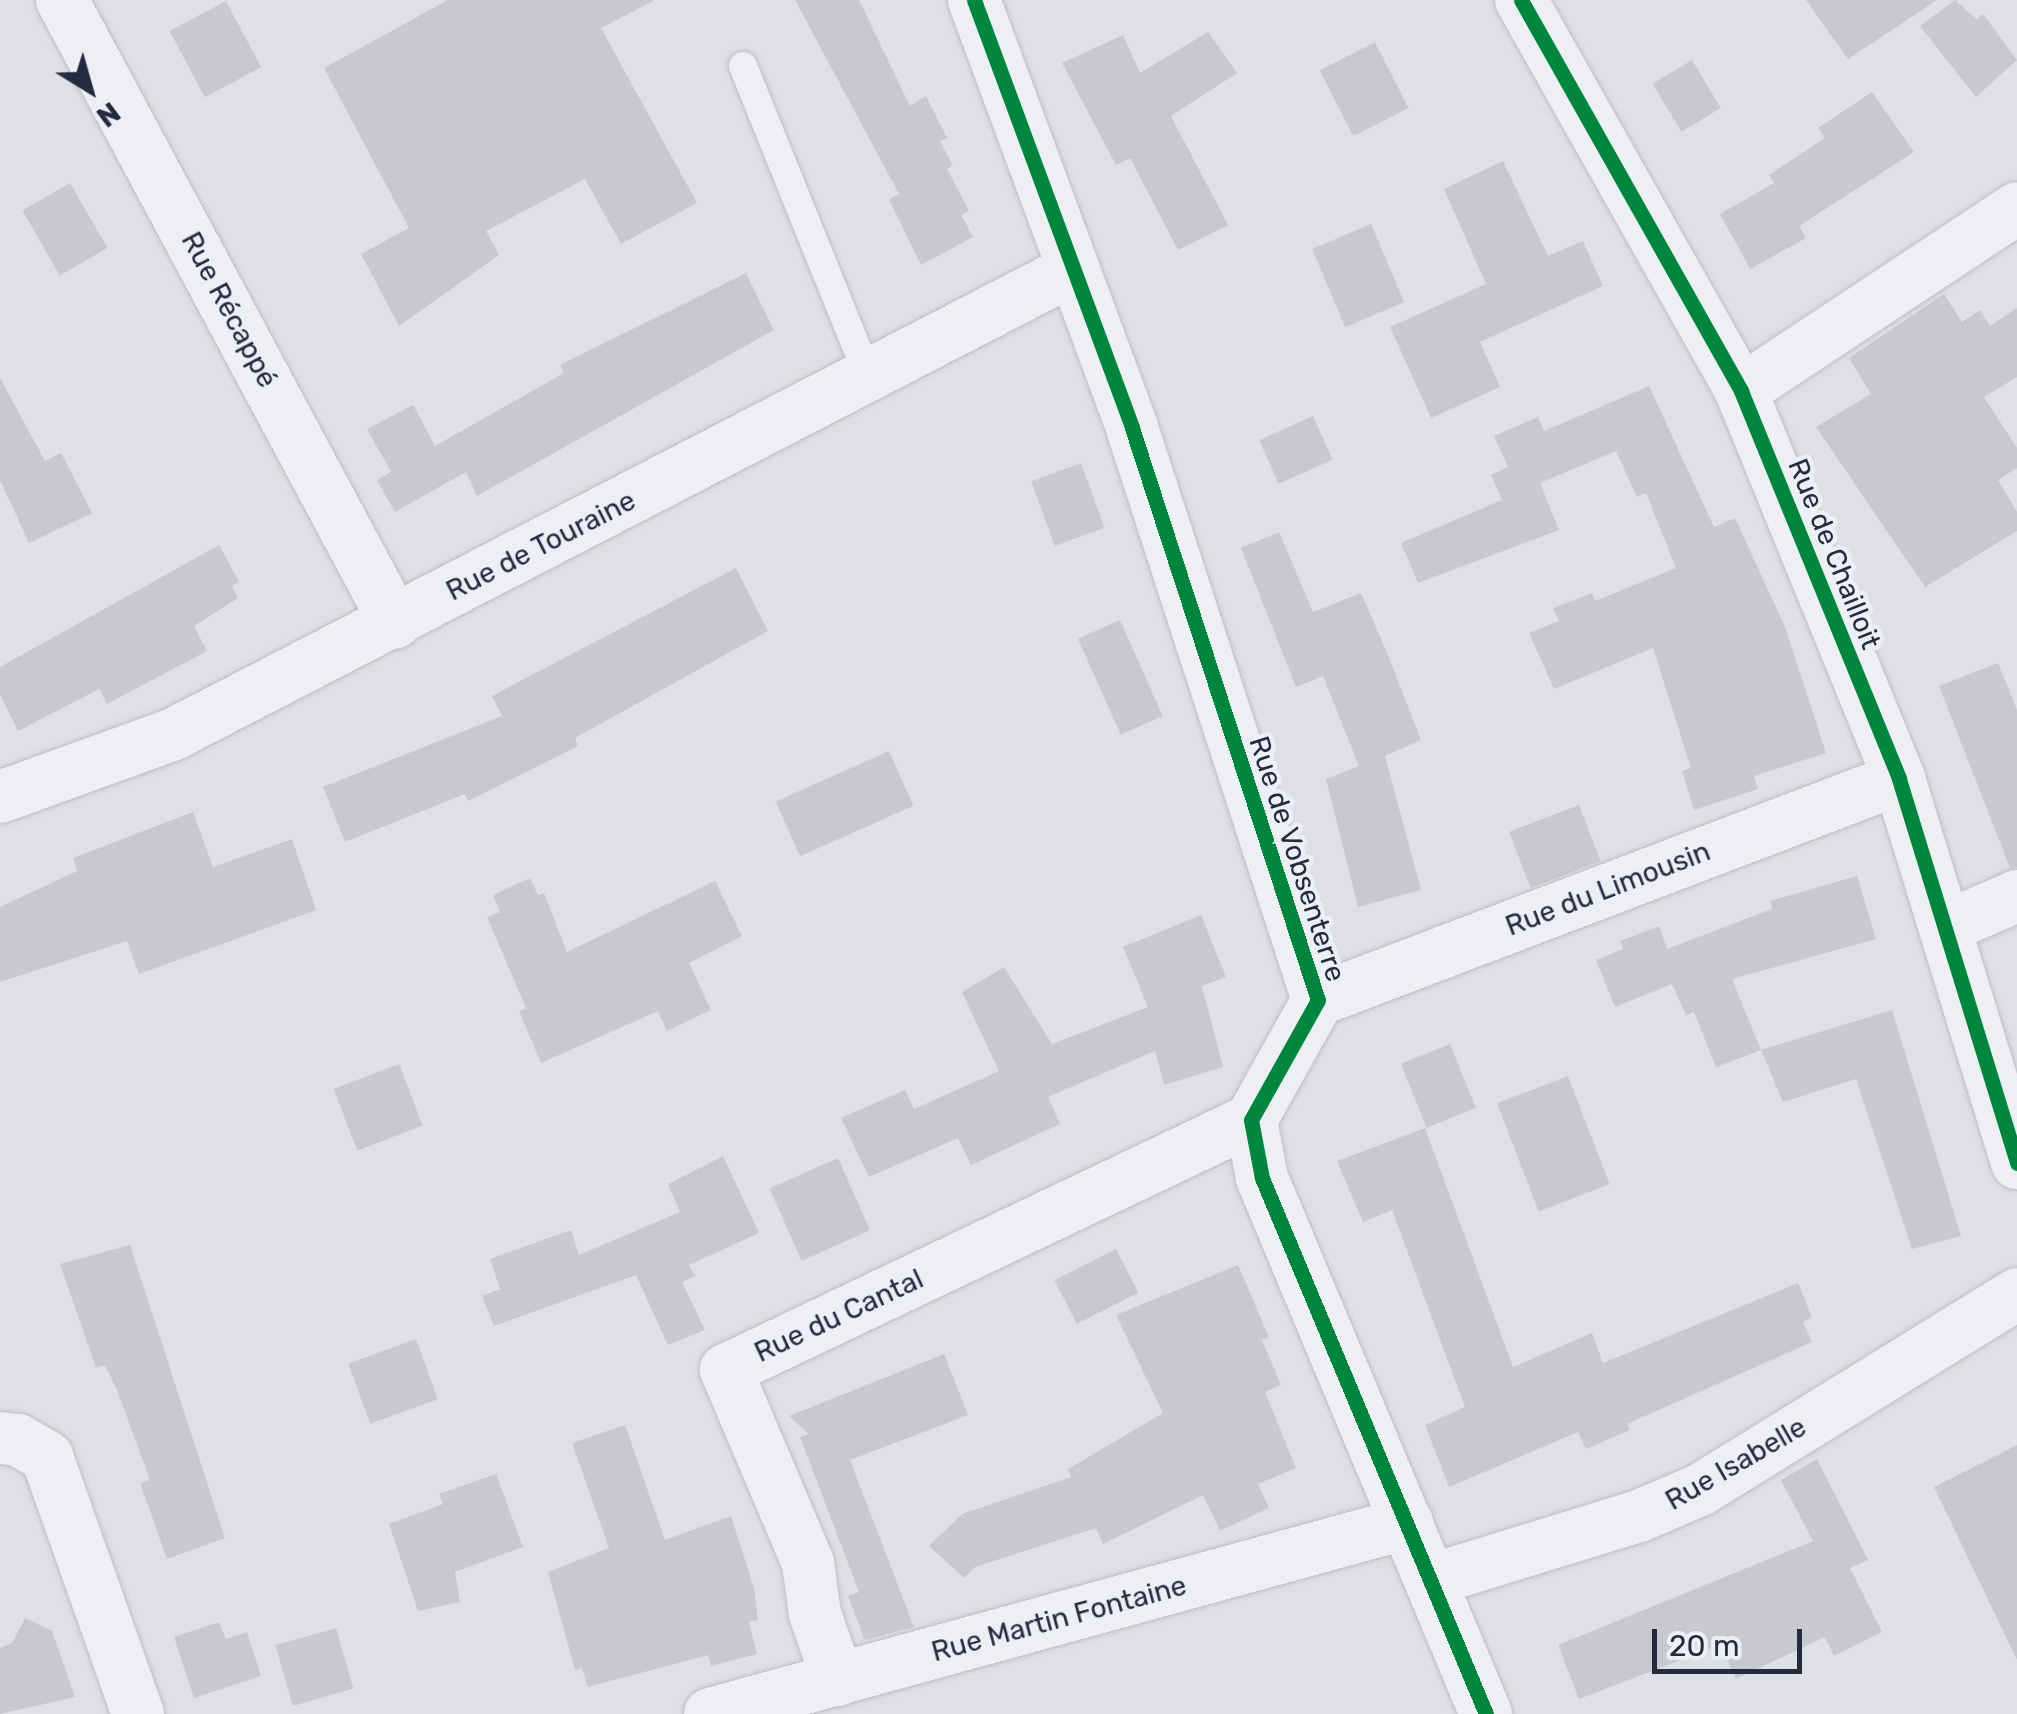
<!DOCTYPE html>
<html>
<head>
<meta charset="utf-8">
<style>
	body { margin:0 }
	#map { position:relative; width:2017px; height:1714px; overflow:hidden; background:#dfe0e5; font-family:Rubik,sans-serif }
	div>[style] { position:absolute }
	.building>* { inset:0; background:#c7c9cd; transform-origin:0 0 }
	.roads { filter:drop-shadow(0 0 2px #bdbec3) drop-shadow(0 0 2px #bdbec3) }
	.lane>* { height:28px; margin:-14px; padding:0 14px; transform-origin:14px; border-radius:14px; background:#eeeff2 }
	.street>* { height:52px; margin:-26px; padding:0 26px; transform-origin:26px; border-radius:26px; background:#eeeff2 }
	.cycleway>* { height:15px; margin:-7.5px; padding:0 7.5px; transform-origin:7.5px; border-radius:7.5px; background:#00873e }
	span { translate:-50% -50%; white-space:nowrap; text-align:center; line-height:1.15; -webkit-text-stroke:9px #eceff5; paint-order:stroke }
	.street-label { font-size:28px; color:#252b3f }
	.north { position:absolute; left:40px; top:40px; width:100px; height:100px; -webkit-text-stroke:8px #eceff5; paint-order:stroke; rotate:143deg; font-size:28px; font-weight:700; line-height:40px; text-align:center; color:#252b3f }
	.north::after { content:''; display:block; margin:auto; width:35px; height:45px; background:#252b3f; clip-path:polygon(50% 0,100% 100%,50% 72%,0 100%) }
	.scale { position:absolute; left:1652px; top:1629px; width:150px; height:45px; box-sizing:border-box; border:5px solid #252b3f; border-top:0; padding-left:12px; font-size:30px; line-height:35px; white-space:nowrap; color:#252b3f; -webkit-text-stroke:8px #eceff5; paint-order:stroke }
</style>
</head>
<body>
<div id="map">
	<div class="building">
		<i style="clip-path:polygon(448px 0,655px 0,601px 28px,697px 203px,621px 244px,585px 179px,486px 231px,499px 255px,399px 326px,361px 254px,409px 228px,324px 68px)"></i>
		<i style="clip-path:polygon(795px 0,859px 0,910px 106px,926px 96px,947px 138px,940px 141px,953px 166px,947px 169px,969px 211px,961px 215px,973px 237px,921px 265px,889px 199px,899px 194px)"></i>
		<i style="clip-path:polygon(1806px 0,1937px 0,1848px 59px)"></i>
		<i style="clip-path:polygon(1955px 0,1976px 19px,1983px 14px,2017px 60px,1976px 97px,1920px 26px)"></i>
		<i style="left:226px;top:1px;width:75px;height:64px;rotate:62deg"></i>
		<i style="clip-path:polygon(1208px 32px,1237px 73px,1171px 116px,1228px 225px,1178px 250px,1130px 158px,1116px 165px,1062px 63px,1123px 35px,1140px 73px)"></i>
		<i style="left:1375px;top:42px;width:74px;height:62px;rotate:63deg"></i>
		<i style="left:1692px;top:60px;width:56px;height:46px;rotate:59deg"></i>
		<i style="clip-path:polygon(1872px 92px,1914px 152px,1799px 226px,1806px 238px,1750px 269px,1720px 214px,1774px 183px,1769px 175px,1825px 138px,1818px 128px)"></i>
		<i style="clip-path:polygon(1503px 161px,1548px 256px,1583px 241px,1603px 286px,1480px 342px,1500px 387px,1431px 418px,1390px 327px,1486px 284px,1444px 189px)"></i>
		<i style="left:70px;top:183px;width:75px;height:55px;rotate:60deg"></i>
		<i style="left:1371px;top:224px;width:85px;height:64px;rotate:67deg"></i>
		<i style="clip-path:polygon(746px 273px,774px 330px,477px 496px,466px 472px,395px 512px,377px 480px,391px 472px,367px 429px,413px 405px,435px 446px,564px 373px,560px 365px)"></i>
		<i style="clip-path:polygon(1944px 294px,1962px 322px,1980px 310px,1990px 326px,2017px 308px,2017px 377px,1984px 397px,2017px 448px,2017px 468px,1998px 480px,2017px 512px,2017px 531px,1925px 587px,1816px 427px,1871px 394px,1849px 358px)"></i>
		<i style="clip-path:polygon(0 378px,45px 461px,61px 453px,92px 513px,29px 543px,0 480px)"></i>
		<i style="clip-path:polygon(1649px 386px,1714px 527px,1735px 518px,1785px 627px,1826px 753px,1754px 776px,1758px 789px,1694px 810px,1682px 771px,1691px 768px,1653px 648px,1554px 689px,1529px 633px,1559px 621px,1553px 608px,1592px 593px,1595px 601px,1676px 568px,1646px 493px,1637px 497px,1616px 451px,1540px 483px,1559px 530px,1418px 583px,1401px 543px,1502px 500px,1491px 475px,1508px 467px,1494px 436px,1538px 417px,1544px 431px)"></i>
		<i style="left:1313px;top:416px;width:48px;height:59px;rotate:66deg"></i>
		<i style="left:1081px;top:463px;width:69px;height:53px;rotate:70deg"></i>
		<i style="clip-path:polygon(1279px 532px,1313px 612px,1361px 593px,1386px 650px,1421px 740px,1385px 756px,1421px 890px,1358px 907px,1326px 779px,1359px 766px,1323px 676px,1296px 687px,1241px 548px)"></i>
		<i style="clip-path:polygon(219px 545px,239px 582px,232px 586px,238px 598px,194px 626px,207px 651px,107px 704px,99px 689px,18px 731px,0 694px,0 667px)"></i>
		<i style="clip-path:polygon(736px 568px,768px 631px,575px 738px,578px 746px,468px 801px,465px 794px,345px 842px,323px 787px,502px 716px,492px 696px)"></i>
		<i style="left:1120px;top:620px;width:105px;height:46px;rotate:66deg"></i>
		<i style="clip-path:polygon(1998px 663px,2017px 710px,2017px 867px,2010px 868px,1939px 686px)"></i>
		<i style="left:889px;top:751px;width:60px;height:124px;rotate:66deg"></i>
		<i style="left:1579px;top:805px;width:60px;height:75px;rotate:69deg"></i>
		<i style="clip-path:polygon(193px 812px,213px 867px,292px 839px,316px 910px,139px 974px,127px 941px,0 982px,0 907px,77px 871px,73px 858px)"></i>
		<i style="clip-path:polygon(1857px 876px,1876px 939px,1732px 979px,1761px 1050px,1716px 1067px,1694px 1012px,1686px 1015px,1672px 984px,1615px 1007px,1596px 960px,1623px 949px,1620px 941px,1659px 926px,1667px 949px,1772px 909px,1770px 901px)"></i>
		<i style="clip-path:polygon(530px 878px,538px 895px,544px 893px,567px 952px,715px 881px,742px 936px,689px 963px,711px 1010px,667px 1031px,658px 1011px,541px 1063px,519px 1011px,526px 1008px,487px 917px,500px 912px,493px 895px)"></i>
		<i style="clip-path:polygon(1201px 915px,1226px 977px,1202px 986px,1223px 1067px,1164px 1085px,1155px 1051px,1048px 1097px,1060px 1124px,971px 1165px,958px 1138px,869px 1177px,841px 1118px,905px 1090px,914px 1109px,999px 1071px,962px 992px,1004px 967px,1052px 1044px,1148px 1007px,1123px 947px)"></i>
		<i style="clip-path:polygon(1892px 1010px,1961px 1236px,1912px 1249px,1856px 1079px,1783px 1102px,1761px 1050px)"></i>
		<i style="left:1450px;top:1044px;width:69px;height:53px;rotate:68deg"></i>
		<i style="left:399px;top:1064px;width:66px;height:70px;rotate:69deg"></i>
		<i style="left:1568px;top:1076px;width:116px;height:76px;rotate:69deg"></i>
		<i style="clip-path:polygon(1425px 1128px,1513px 1367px,1592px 1333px,1603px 1363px,1798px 1283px,1812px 1317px,1803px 1322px,1812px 1342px,1627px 1424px,1630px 1430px,1586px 1449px,1578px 1432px,1449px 1487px,1425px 1425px,1465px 1407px,1392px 1210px,1363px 1222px,1337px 1161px)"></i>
		<i style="clip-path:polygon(723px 1156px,759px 1233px,689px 1265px,695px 1276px,682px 1282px,705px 1330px,668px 1345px,636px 1275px,494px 1326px,482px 1296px,500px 1289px,490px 1259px,571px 1230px,579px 1255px,680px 1212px,668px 1184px)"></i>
		<i style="left:838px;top:1158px;width:79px;height:75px;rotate:66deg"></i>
		<i style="clip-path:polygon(130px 1245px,225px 1538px,167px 1559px,140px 1483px,150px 1480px,117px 1390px,105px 1365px,96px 1368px,60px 1264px)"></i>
		<i style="left:1116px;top:1249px;width:49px;height:69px;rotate:63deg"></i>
		<i style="clip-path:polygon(1238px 1265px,1269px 1337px,1262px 1340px,1281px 1385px,1265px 1392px,1296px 1468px,1258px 1484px,1269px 1508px,1220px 1531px,1203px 1495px,1103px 1544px,1096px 1528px,975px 1567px,964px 1578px,929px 1546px,962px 1514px,1071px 1477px,1068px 1469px,1163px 1413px,1116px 1315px)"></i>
		<i style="left:416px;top:1339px;width:64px;height:72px;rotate:70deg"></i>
		<i style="clip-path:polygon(944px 1354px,968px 1415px,850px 1460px,914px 1627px,865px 1640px,848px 1596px,859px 1592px,800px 1437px,809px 1434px,789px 1416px)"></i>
		<i style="clip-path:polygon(625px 1425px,665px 1540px,731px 1516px,754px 1588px,758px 1620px,749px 1622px,757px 1654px,711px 1666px,708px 1655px,588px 1687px,582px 1668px,575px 1670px,548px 1572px,609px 1548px,572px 1443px)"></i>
		<i style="clip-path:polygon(2017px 1445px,2017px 1660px,1934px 1487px)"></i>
		<i style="clip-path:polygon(1817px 1459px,1868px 1560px,1850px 1568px,1882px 1632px,1834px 1656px,1825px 1637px,1736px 1679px,1720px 1645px,1579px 1699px,1558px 1645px,1813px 1541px,1781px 1480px)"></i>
		<i style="clip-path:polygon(496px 1474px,523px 1547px,455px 1572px,460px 1602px,418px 1611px,389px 1524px,443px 1504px,439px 1494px)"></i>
		<i style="clip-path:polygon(25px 1618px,52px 1631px,75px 1697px,0 1714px,0 1648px,12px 1643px)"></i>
		<i style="clip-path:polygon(219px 1622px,226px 1639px,247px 1632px,261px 1676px,194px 1698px,174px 1637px)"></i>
		<i style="left:336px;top:1628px;width:63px;height:63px;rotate:74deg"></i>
	</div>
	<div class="roads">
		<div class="lane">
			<i style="left:743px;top:66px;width:334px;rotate:68deg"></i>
		</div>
		<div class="street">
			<i style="left:62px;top:0;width:706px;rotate:61.84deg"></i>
			<i style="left:974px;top:0;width:456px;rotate:69.7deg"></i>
			<i style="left:1132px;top:428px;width:601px;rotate:71.99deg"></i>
			<i style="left:1318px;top:1000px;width:137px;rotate:119.2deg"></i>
			<i style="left:1251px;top:1120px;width:59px;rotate:79.3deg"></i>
			<i style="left:1262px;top:1178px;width:581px;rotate:67.32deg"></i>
			<i style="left:1521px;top:0;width:449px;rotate:60.6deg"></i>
			<i style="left:1741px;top:391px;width:419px;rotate:67.8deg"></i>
			<i style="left:1899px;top:779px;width:402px;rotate:72.9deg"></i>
			<i style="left:1741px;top:391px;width:331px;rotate:-33.5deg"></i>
			<i style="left:0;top:797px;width:185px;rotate:-19.9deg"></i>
			<i style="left:174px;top:734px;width:1011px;rotate:-27.33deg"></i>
			<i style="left:1948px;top:926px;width:75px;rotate:-23.5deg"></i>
			<i style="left:1318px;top:1000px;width:622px;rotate:-20.83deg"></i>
			<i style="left:0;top:1438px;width:18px;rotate:6deg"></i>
			<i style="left:18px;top:1440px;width:34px;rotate:30deg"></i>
			<i style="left:47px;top:1457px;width:273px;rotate:70.5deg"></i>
			<i style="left:1431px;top:1580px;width:218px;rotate:-17.1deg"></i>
			<i style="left:1639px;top:1516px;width:66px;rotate:-23.1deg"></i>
			<i style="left:1700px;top:1490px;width:373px;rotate:-31.7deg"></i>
			<i style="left:838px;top:1680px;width:70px;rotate:-109.2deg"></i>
			<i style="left:815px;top:1614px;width:51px;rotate:-97.8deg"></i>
			<i style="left:808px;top:1563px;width:210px;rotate:-113deg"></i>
			<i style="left:726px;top:1370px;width:581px;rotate:-25.46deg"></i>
			<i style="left:710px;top:1714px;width:723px;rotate:-15.32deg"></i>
		</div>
	</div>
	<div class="cycleway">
		<i style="left:974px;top:0;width:456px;rotate:69.7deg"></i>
		<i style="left:1132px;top:428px;width:601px;rotate:71.99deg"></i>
		<i style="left:1318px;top:1000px;width:137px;rotate:119.2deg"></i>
		<i style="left:1251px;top:1120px;width:59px;rotate:79.3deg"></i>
		<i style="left:1262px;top:1178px;width:581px;rotate:67.32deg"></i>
		<i style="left:1521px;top:0;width:449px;rotate:60.6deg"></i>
		<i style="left:1741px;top:391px;width:419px;rotate:67.8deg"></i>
		<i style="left:1899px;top:779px;width:402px;rotate:72.9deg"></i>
	</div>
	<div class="street-label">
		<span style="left:229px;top:310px;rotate:62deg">Rue Récappé</span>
		<span style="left:541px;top:546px;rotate:-27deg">Rue de Touraine</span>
		<span style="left:1834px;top:554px;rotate:68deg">Rue de Chailloit</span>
		<span style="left:1297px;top:859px;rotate:72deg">Rue de Vobsenterre</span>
		<span style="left:1608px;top:889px;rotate:-21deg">Rue du Limousin</span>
		<span style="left:839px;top:1316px;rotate:-25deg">Rue du Cantal</span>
		<span style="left:1736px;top:1464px;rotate:-30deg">Rue Isabelle</span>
		<span style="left:1059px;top:1619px;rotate:-15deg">Rue Martin Fontaine</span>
	</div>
	<div class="north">N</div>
	<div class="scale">20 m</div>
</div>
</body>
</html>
